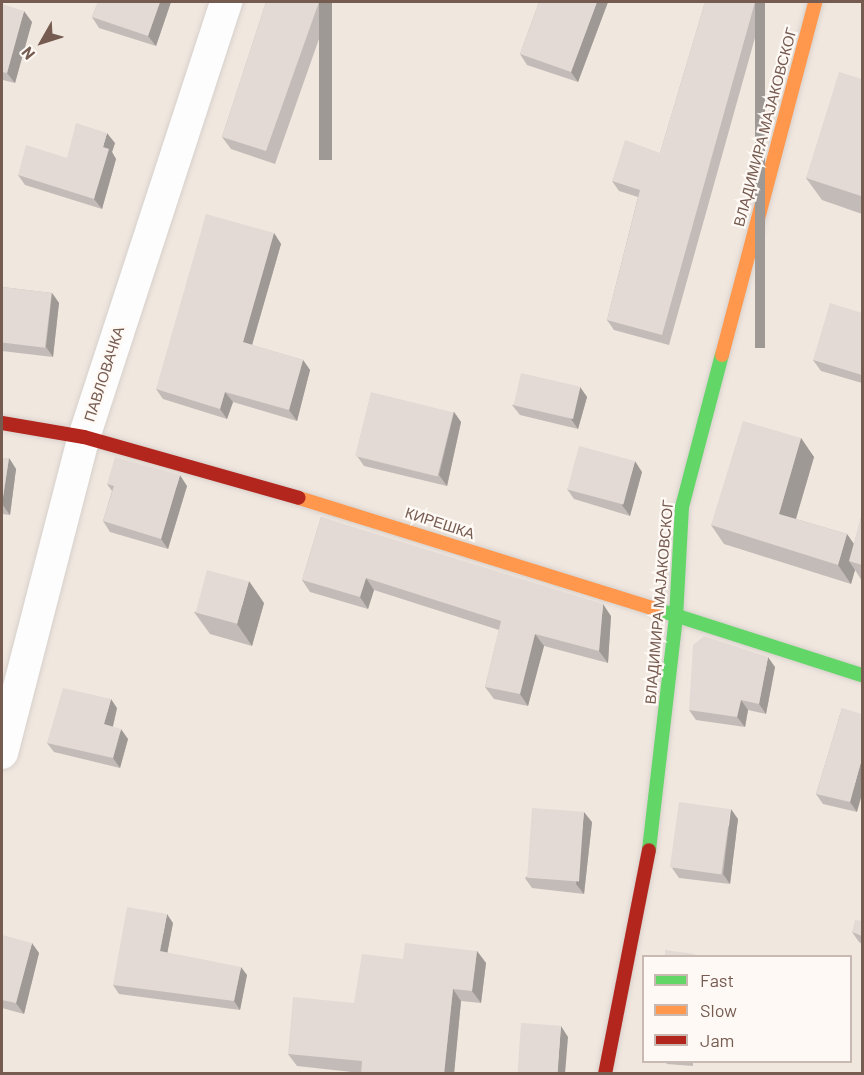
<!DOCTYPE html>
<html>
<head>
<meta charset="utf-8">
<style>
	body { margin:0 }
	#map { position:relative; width:864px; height:1075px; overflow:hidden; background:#f8f4f0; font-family:Barlow,sans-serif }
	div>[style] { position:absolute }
	.residential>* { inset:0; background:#f0e7df }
	.roads { filter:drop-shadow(0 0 2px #d6d0cb) drop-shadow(0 0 2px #d6d0cb) }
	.street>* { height:32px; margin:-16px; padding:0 16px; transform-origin:16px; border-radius:16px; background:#fefdfd }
	.fast>* { height:14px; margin:-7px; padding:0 7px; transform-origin:7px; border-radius:7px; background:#63d668 }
	.slow>* { height:14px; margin:-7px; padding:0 7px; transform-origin:7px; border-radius:7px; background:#ff974d }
	.jam>* { height:14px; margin:-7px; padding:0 7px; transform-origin:7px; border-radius:7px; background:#b3261e }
	.wall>* { inset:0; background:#c3bbb7 }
	.shaded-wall>* { inset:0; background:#9f9995; transform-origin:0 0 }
	.building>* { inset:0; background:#e3dad5; transform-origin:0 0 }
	span { translate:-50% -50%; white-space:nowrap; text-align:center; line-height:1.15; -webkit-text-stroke:4.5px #fef9f4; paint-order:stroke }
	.street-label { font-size:15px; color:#765b51 }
	.frame { position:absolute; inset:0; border:3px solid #765b51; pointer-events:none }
	.legend { position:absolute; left:642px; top:955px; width:210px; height:108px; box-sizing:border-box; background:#fef9f4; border:2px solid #c8bab3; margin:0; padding:8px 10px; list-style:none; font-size:18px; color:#765b51 }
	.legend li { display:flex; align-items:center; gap:12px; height:30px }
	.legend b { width:30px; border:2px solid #c8bab3 }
	.north { position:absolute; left:12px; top:12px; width:60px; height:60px; -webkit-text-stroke:4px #fef9f4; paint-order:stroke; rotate:231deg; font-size:16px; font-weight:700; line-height:24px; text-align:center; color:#765b51 }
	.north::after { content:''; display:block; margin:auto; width:21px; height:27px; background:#765b51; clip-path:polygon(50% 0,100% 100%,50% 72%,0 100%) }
</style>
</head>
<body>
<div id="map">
	<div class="residential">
		<i style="clip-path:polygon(evenodd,2px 2px,862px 2px,862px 1073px,2px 1074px,2px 2px,644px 956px,850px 956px,850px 1062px,644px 1062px,644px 956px)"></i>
	</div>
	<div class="roads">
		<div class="street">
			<i style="left:2px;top:753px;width:326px;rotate:-75.5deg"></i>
			<i style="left:84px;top:437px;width:458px;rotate:-71.9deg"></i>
		</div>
		<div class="fast">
			<i style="left:659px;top:610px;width:213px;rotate:17.8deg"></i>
			<i style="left:649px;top:850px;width:235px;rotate:-83.4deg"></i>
			<i style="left:676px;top:617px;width:110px;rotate:-86.9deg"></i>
			<i style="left:682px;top:507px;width:157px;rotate:-75.3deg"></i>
		</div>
		<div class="slow">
			<i style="left:722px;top:355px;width:365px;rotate:-75.2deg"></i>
			<i style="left:299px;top:498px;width:377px;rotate:17.3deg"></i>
		</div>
		<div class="jam">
			<i style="left:2px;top:423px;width:83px;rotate:9.7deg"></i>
			<i style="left:84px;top:437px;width:223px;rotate:15.8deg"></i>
			<i style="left:605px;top:1074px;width:228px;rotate:-78.9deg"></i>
		</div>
	</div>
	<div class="wall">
		<i style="clip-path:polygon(98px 2px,171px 2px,156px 46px,99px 28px,92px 17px)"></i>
		<i style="clip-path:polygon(266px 2px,332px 2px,275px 164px,231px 149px,222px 137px)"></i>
		<i style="clip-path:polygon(539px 2px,608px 2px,578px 82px,527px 65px,520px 54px)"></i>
		<i style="clip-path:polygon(705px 2px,765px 2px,669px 345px,614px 330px,607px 320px,638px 197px,619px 191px,612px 181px,660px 153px)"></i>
		<i style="clip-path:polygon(2px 4px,32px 22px,15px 83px,3px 80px,2px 85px)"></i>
		<i style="clip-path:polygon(862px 79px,862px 214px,822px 200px,806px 178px)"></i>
		<i style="clip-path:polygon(115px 143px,112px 152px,116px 159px,102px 209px,25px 185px,18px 175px,67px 158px)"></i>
		<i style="clip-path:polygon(274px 233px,281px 244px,252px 345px,303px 360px,310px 370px,297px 421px,233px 402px,227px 419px,163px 399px,156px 389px)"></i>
		<i style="clip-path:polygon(2px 287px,52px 293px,59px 303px,53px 357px,2px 351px)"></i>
		<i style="clip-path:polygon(862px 313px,862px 383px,821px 371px,813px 360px)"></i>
		<i style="clip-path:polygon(580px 387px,587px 397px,578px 429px,520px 415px,512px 405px)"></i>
		<i style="clip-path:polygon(454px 412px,461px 422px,447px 486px,364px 466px,357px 456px)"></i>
		<i style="clip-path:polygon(801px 438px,814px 457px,796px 519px,847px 534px,854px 544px,862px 514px,862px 581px,855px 570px,851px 584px,724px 544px,711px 525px)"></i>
		<i style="clip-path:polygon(2px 458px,9px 458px,16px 469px,10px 515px,2px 514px)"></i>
		<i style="clip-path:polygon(642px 472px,630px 516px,574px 499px,567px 489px)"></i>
		<i style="clip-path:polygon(107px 484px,187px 486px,168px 549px,110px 532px,103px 521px,112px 491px)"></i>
		<i style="clip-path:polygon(321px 517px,611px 616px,608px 663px,544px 646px,528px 706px,494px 699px,485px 687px,499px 630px,374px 590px,368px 609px,310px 592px,302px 580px)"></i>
		<i style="clip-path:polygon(264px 603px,252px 646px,210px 634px,194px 612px)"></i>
		<i style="clip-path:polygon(775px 667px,766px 714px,748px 710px,745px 727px,696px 720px,689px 710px)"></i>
		<i style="clip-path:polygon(117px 708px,113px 727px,128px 739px,120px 768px,54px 752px,47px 743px)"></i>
		<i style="clip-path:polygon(842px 708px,857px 812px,823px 804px,816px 794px)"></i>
		<i style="clip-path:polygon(738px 819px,730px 884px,679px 878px,672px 868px)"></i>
		<i style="clip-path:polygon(592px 822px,584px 894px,532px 888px,525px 878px)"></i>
		<i style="clip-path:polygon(862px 921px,862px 944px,859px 942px,852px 932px)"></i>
		<i style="clip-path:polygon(173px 923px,167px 953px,247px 975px,240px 1010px,119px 994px,113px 985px)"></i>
		<i style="clip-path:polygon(2px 935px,39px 953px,24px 1014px,2px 1008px)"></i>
		<i style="clip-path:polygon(477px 951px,486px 963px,481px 1003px,461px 1001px,454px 1074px,361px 1074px,361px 1073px,297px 1066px,288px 1054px,354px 1003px,403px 959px)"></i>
		<i style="clip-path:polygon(665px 1062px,693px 1062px,693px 1066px,667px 1064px)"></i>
	</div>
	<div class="shaded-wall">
		<i style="clip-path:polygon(160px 2px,171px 2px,156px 46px,148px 36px)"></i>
		<i style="left:319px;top:2px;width:13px;height:158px"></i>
		<i style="clip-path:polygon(597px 2px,608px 2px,578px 82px,571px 72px)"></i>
		<i style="left:755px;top:2px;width:10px;height:346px"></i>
		<i style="clip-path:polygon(24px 11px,32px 22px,15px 83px,7px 73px)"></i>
		<i style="clip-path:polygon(107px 133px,115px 143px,112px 152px,116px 159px,102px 209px,94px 199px,103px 147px)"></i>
		<i style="clip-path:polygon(274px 233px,281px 244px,250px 352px,243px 342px)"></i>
		<i style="clip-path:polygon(52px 293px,59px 303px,53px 357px,46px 347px)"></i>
		<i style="clip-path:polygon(303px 360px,310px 370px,297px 421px,289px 410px)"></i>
		<i style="clip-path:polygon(580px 387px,587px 397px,578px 429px,571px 419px)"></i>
		<i style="clip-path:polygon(225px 392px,233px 402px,227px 419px,220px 409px)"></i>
		<i style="clip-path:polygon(454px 412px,461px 422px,447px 486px,439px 475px)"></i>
		<i style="clip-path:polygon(801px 438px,814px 457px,792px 532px,779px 514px)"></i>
		<i style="clip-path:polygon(9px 458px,16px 469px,10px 515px,2px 504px)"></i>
		<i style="clip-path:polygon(635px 461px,642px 472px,630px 516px,622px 505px)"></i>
		<i style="clip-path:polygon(180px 475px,187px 486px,168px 549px,161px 539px)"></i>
		<i style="clip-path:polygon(847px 534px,860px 553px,849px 561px,855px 570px,851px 584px,838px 565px)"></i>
		<i style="clip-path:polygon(366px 578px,374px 590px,368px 609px,360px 597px)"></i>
		<i style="clip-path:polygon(249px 581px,264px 603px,252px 646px,237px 624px)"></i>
		<i style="clip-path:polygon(603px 604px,611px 616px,608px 663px,599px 651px)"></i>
		<i style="clip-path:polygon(535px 634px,544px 646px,528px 706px,520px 694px)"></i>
		<i style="clip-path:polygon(768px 657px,775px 667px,766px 714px,759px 704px)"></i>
		<i style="clip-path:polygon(111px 699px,117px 708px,111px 734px,104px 724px)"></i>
		<i style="clip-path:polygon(741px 700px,748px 710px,745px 727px,737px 717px)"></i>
		<i style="clip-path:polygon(121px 729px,128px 739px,120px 768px,113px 758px)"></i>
		<i style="clip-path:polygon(862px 758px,862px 794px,857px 812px,850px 802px)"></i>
		<i style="clip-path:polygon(731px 809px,738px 819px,730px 884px,723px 874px)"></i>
		<i style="clip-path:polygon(584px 812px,592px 822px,584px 894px,576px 884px)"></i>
		<i style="clip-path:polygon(167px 914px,173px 923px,166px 960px,160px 951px)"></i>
		<i style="clip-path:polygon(32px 943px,39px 953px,24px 1014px,16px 1003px)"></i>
		<i style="clip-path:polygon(477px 951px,486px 963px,481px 1003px,472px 991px)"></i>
		<i style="clip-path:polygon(241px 967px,247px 975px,240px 1010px,234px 1001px)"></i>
		<i style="clip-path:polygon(453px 989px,461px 1001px,454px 1074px,444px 1074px)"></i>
		<i style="clip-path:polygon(561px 1026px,568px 1037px,565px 1074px,557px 1074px)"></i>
	</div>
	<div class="building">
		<i style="clip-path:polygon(98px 2px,160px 2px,148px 36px,92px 17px)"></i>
		<i style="clip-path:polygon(266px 2px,319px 2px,266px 151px,222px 137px)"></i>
		<i style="clip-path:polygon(539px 2px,597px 2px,571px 72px,520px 54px)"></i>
		<i style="clip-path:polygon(705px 2px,755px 2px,662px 335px,607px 320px,640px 190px,612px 181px,625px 140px,660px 153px)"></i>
		<i style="clip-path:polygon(2px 4px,24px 11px,7px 73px,2px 72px)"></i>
		<i style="clip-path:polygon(839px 72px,862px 79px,862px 191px,861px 196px,806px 178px)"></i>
		<i style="clip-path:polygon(76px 123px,107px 133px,103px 147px,109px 149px,94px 199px,18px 175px,26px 145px,67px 158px)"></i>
		<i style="clip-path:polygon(206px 214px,274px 233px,243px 342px,303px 360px,289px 410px,225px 392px,220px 409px,156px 389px)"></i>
		<i style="left:2px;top:287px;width:50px;height:55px;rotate:7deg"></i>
		<i style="clip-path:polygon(830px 303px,862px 313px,862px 375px,813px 360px)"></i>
		<i style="left:521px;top:373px;width:61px;height:33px;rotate:13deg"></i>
		<i style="left:371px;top:392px;width:85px;height:66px;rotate:14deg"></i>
		<i style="clip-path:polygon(743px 421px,801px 438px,779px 514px,847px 534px,838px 565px,711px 525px)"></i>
		<i style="left:579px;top:446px;width:58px;height:45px;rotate:15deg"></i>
		<i style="clip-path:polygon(115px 457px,180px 475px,161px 539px,103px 521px,114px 486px,107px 484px)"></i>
		<i style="clip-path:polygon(2px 458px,9px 458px,2px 504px)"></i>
		<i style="clip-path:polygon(862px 514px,862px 565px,849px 561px)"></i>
		<i style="clip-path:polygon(321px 517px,603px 604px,599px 651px,535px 634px,520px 694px,485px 687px,501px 621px,366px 578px,360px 597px,302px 580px)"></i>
		<i style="left:207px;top:570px;width:43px;height:44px;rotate:15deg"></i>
		<i style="clip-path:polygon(704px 636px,768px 657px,759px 704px,741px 700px,737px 717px,689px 710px,693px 645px)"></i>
		<i style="clip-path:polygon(63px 688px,111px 699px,104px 724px,121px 729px,113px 758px,47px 743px)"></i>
		<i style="clip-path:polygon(842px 708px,862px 714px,862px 758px,850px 802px,816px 794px)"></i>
		<i style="left:679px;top:802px;width:52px;height:66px;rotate:8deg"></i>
		<i style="left:532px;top:808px;width:52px;height:70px;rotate:4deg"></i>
		<i style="clip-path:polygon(127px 907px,167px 914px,160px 951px,241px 967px,234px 1001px,113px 985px)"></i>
		<i style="clip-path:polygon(855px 920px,862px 921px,862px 936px,852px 932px)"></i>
		<i style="clip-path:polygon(2px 935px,32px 943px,16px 1003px,2px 1000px)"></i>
		<i style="clip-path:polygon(405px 943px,477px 951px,472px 991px,453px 989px,444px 1074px,361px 1074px,362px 1061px,288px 1054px,293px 997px,354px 1003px,362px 954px,403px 959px)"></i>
		<i style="clip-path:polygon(665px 950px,695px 954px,695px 957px,665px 957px)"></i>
		<i style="left:521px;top:1023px;width:40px;height:51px;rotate:4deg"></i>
	</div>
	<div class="street-label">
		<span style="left:765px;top:127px;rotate:-75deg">ВЛАДИМИРА МАЈАКОВСКОГ</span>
		<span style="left:104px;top:374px;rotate:-72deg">ПАВЛОВАЧКА</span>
		<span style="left:440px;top:523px;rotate:18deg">КИРЕШКА</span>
		<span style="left:659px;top:602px;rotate:-85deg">ВЛАДИМИРА МАЈАКОВСКОГ</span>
	</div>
	<div class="frame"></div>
	<ul class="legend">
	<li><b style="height:8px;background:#63d668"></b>Fast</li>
	<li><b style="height:8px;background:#ff974d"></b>Slow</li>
	<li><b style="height:8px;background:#b3261e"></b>Jam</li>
	</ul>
	<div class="north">N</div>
</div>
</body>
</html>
